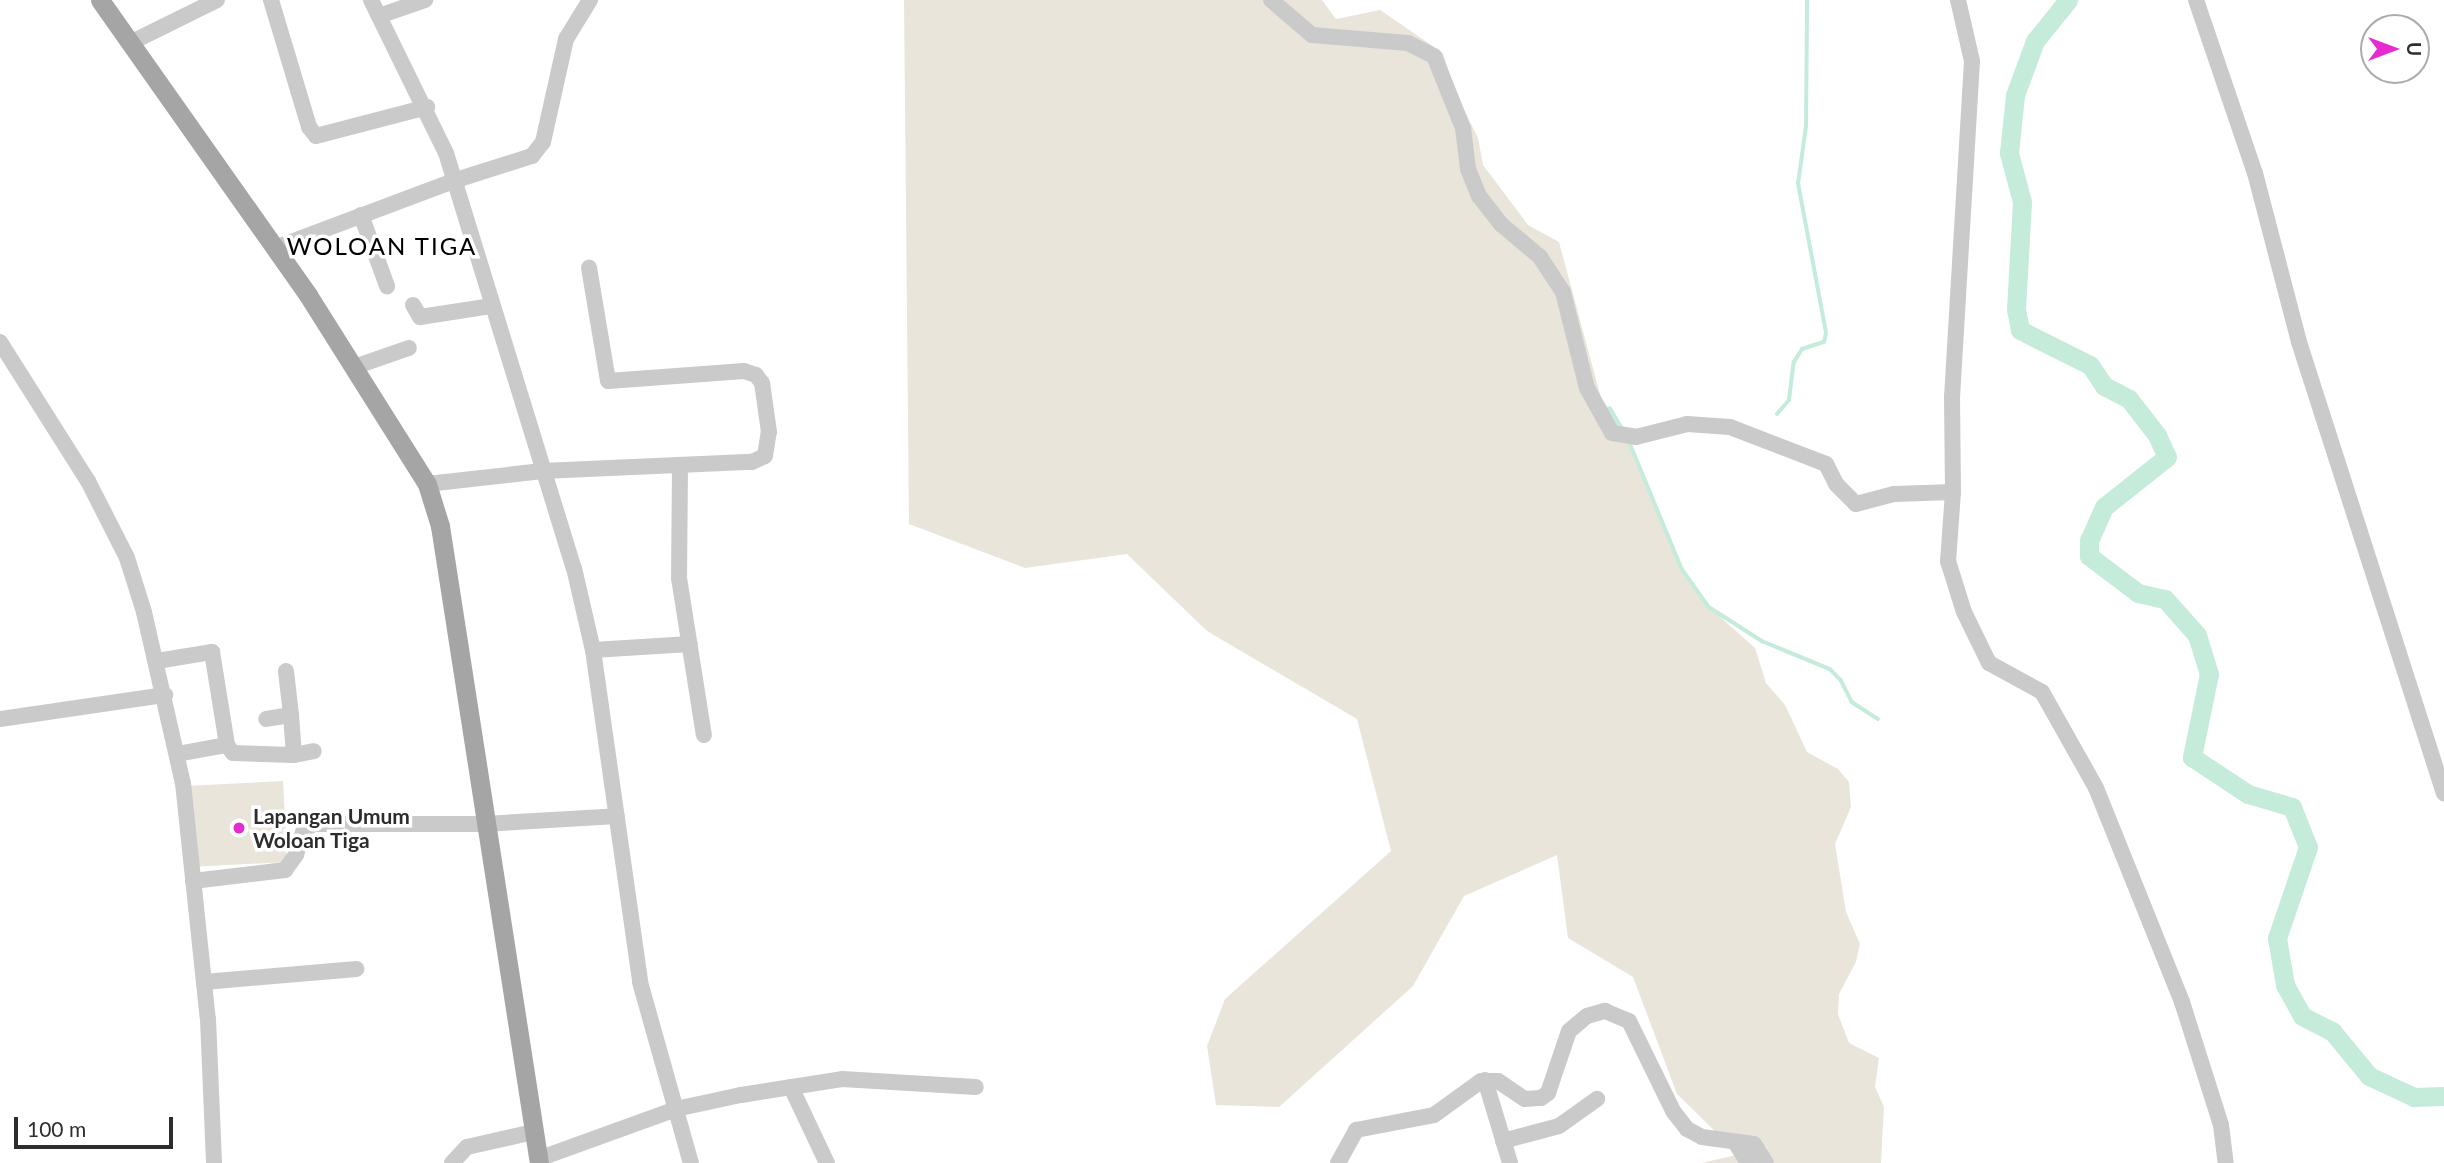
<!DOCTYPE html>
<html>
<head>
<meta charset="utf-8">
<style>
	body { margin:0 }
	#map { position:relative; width:2444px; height:1163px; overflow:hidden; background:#fff; font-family:Lato,sans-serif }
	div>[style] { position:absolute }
	.green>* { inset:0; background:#eae5da; transform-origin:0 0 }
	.stream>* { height:3.5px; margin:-1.75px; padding:0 1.75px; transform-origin:1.75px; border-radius:1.75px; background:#c5ebdb }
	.river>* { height:19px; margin:-9.5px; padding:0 9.5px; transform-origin:9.5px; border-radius:9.5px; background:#c5ebdb }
	.minor>* { height:16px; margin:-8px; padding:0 8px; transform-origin:8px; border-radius:8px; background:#cacaca }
	.major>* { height:19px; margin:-9.5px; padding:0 9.5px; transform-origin:9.5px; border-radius:9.5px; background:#a5a5a5 }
	.dots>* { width:19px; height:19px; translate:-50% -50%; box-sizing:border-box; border:4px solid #fff; border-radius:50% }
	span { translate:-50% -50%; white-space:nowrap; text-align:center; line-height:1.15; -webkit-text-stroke:7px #fff; paint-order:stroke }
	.poi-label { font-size:21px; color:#2d2d2d; font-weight:700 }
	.left { translate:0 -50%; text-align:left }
	.quarter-label { font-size:24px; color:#000; letter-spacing:2px }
	.north { position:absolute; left:2360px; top:14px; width:70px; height:70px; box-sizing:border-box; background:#fff; border:2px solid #ababab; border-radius:50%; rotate:90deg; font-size:19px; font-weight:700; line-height:28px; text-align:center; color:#2d2d2d }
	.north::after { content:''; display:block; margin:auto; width:24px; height:32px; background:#e62cd0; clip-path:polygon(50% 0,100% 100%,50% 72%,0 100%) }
	.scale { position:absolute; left:14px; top:1117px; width:159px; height:32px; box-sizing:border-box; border:4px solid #2d2d2d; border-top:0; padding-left:9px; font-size:21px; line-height:24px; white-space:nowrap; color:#2d2d2d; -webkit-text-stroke:5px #fff; paint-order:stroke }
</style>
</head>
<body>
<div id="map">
	<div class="green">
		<i style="clip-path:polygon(904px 0,1322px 0,1336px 19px,1380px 10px,1443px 53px,1455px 92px,1478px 138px,1483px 165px,1528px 225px,1559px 242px,1601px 398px,1622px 427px,1642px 468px,1682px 569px,1709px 607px,1755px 648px,1766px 683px,1785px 705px,1807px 752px,1838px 769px,1849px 782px,1851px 807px,1835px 844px,1846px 912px,1860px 944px,1856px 962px,1839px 994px,1838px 1014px,1849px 1043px,1879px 1058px,1875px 1087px,1884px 1107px,1881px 1163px,1701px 1163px,1768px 1148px,1722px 1138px,1677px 1094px,1633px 977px,1568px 938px,1557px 855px,1464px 896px,1413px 986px,1279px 1107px,1216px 1105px,1207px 1046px,1225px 999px,1391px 851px,1357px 719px,1207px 631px,1127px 554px,1025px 568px,909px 524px)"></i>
		<i style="left:283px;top:781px;width:81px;height:93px;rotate:87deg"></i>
	</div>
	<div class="stream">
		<i style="left:1610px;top:408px;width:27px;rotate:59deg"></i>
		<i style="left:1777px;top:414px;width:18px;rotate:-49deg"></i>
		<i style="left:1789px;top:400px;width:38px;rotate:-83deg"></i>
		<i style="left:1794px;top:362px;width:15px;rotate:-58deg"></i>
		<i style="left:1802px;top:349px;width:23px;rotate:-18deg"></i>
		<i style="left:1824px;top:342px;width:9px;rotate:-77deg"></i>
		<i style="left:1826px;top:333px;width:152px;rotate:-100.6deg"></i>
		<i style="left:1798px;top:184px;width:59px;rotate:-82.1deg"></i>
		<i style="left:1806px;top:126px;width:126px;rotate:-89.5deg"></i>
		<i style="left:1629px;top:441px;width:139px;rotate:67.5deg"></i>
		<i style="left:1682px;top:569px;width:47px;rotate:54.6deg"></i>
		<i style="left:1709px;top:607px;width:63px;rotate:32.7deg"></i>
		<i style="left:1762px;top:641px;width:74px;rotate:22.4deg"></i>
		<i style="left:1830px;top:669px;width:16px;rotate:45deg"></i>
		<i style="left:1841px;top:680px;width:25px;rotate:63deg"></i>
		<i style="left:1852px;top:702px;width:31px;rotate:33deg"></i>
	</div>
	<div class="river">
		<i style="left:2068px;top:0;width:53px;rotate:128.8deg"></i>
		<i style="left:2035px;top:41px;width:58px;rotate:110.3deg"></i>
		<i style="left:2015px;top:95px;width:58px;rotate:95.9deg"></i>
		<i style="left:2009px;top:153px;width:51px;rotate:75.1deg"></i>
		<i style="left:2022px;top:202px;width:107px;rotate:93.2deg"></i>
		<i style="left:2016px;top:309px;width:21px;rotate:79deg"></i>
		<i style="left:2020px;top:330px;width:78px;rotate:26.6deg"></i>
		<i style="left:2090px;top:365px;width:25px;rotate:56deg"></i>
		<i style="left:2104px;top:386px;width:28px;rotate:27deg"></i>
		<i style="left:2129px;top:399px;width:46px;rotate:52.1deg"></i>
		<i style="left:2157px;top:435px;width:24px;rotate:66deg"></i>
		<i style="left:2167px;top:457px;width:80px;rotate:141.6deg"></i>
		<i style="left:2104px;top:507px;width:36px;rotate:114deg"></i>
		<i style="left:2089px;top:540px;width:16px;rotate:90deg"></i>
		<i style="left:2089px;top:556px;width:61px;rotate:37.1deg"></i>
		<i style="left:2138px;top:593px;width:28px;rotate:13deg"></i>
		<i style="left:2165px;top:599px;width:48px;rotate:48.4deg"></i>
		<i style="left:2197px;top:635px;width:41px;rotate:72.9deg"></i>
		<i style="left:2209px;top:674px;width:85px;rotate:101.6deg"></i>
		<i style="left:2192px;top:757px;width:67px;rotate:33.5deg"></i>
		<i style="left:2248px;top:794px;width:46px;rotate:16.5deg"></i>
		<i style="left:2292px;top:807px;width:43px;rotate:68.2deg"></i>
		<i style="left:2308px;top:847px;width:96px;rotate:108.8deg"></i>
		<i style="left:2277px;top:938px;width:48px;rotate:80.3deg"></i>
		<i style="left:2285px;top:985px;width:35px;rotate:61deg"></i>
		<i style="left:2302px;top:1016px;width:34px;rotate:27deg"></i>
		<i style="left:2332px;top:1031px;width:58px;rotate:50.6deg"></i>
		<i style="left:2369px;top:1076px;width:50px;rotate:25deg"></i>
		<i style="left:2414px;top:1097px;width:30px;rotate:-2deg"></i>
	</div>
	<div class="minor">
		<i style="left:271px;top:0;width:133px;rotate:73.3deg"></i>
		<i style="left:309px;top:127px;width:11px;rotate:52deg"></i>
		<i style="left:316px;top:136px;width:115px;rotate:-14.6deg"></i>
		<i style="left:371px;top:0;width:170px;rotate:63.9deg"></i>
		<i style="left:446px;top:153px;width:434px;rotate:72.9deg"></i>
		<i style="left:574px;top:568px;width:84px;rotate:77deg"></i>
		<i style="left:593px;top:650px;width:335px;rotate:81.9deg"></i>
		<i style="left:640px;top:982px;width:188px;rotate:74.3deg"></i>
		<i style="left:1271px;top:0;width:54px;rotate:40.5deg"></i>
		<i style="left:1312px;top:35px;width:96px;rotate:4.8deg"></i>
		<i style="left:1408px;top:43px;width:29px;rotate:27deg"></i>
		<i style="left:1434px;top:56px;width:78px;rotate:68.1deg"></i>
		<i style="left:1463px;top:128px;width:41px;rotate:83deg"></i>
		<i style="left:1468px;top:169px;width:29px;rotate:68deg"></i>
		<i style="left:1479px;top:196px;width:37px;rotate:52deg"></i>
		<i style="left:1502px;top:225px;width:50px;rotate:40.1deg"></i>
		<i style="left:1540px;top:257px;width:42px;rotate:56.7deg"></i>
		<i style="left:1563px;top:292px;width:99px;rotate:76deg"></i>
		<i style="left:1587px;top:388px;width:51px;rotate:60.9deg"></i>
		<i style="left:1612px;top:433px;width:24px;rotate:9deg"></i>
		<i style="left:1636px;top:437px;width:53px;rotate:-14.3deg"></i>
		<i style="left:1687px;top:424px;width:43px;rotate:4deg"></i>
		<i style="left:1730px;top:427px;width:103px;rotate:21.1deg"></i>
		<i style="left:1826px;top:464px;width:22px;rotate:63deg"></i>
		<i style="left:1836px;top:484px;width:28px;rotate:45deg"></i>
		<i style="left:1856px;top:504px;width:39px;rotate:-15deg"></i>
		<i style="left:1894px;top:494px;width:59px;rotate:-1.9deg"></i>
		<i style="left:1958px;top:0;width:63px;rotate:77.1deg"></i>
		<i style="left:1972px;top:61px;width:336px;rotate:93.4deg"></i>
		<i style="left:1952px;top:396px;width:96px;rotate:89.4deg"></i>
		<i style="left:1953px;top:492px;width:69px;rotate:94.1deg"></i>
		<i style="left:1948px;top:561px;width:53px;rotate:72.6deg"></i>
		<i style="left:1964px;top:612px;width:57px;rotate:63.9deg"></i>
		<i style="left:1989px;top:663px;width:60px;rotate:28.7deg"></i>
		<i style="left:2042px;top:692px;width:110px;rotate:60.6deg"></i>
		<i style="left:2096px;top:788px;width:231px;rotate:68.1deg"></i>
		<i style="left:2182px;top:1002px;width:129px;rotate:72.4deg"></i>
		<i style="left:2221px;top:1125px;width:38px;rotate:83deg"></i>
		<i style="left:2196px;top:0;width:183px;rotate:71.2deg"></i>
		<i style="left:2255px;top:173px;width:175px;rotate:75.4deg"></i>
		<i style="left:2299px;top:342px;width:474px;rotate:72.2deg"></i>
		<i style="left:379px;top:16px;width:49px;rotate:-19.2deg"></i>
		<i style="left:130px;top:43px;width:97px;rotate:-26.3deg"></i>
		<i style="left:361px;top:215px;width:76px;rotate:69.9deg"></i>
		<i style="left:275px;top:248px;width:190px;rotate:-20.6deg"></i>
		<i style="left:453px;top:181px;width:83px;rotate:-17.6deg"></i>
		<i style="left:532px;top:156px;width:18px;rotate:-52deg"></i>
		<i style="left:543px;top:142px;width:106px;rotate:-77.4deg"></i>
		<i style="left:566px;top:39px;width:46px;rotate:-58.4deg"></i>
		<i style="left:413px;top:305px;width:14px;rotate:60deg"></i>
		<i style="left:420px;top:317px;width:73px;rotate:-8.7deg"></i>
		<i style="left:0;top:342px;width:165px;rotate:57.7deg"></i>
		<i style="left:88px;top:481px;width:86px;rotate:63.1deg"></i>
		<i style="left:127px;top:558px;width:57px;rotate:72.5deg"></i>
		<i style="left:144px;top:612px;width:175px;rotate:77.2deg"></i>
		<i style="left:183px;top:783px;width:237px;rotate:84deg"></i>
		<i style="left:208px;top:1019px;width:144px;rotate:87.6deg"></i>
		<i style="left:354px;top:367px;width:58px;rotate:-19.1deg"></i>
		<i style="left:680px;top:466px;width:112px;rotate:90.5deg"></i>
		<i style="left:679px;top:578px;width:159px;rotate:81deg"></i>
		<i style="left:427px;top:484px;width:116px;rotate:-6.4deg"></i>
		<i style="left:542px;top:471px;width:210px;rotate:-2.5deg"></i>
		<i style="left:752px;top:462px;width:14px;rotate:-25deg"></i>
		<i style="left:765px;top:456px;width:24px;rotate:-81deg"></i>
		<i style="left:769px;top:432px;width:49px;rotate:-98.1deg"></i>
		<i style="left:762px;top:383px;width:10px;rotate:-127deg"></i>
		<i style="left:756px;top:375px;width:13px;rotate:-162deg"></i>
		<i style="left:744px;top:371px;width:136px;rotate:175.8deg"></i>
		<i style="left:608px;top:381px;width:115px;rotate:-99.5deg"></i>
		<i style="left:593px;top:650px;width:97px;rotate:-3.5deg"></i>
		<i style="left:157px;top:661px;width:56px;rotate:-9.3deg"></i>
		<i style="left:212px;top:652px;width:94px;rotate:80.8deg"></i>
		<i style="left:227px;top:745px;width:10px;rotate:53deg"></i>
		<i style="left:233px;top:753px;width:61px;rotate:1.9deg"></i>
		<i style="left:294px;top:755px;width:40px;rotate:-94.3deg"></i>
		<i style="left:291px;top:715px;width:25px;rotate:171deg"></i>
		<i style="left:286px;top:671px;width:44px;rotate:83.5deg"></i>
		<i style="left:0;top:719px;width:167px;rotate:-8.3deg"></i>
		<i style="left:177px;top:754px;width:51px;rotate:-10.2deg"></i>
		<i style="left:294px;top:755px;width:20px;rotate:-11deg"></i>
		<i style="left:193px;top:881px;width:93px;rotate:-6.8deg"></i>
		<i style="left:285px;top:870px;width:19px;rotate:-54deg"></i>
		<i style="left:296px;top:855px;width:24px;rotate:-73deg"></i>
		<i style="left:303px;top:832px;width:13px;rotate:-39deg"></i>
		<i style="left:313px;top:824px;width:171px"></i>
		<i style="left:484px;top:824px;width:133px;rotate:-3.4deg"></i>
		<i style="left:204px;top:982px;width:153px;rotate:-4.9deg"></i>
		<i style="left:1485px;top:1080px;width:87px;rotate:73.2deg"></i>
		<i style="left:791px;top:1087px;width:84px;rotate:64.7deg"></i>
		<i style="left:1503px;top:1141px;width:58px;rotate:-15deg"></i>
		<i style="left:1559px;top:1126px;width:47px;rotate:-35.4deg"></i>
		<i style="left:1735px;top:1142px;width:25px;rotate:58deg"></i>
		<i style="left:538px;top:1159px;width:147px;rotate:-19.9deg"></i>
		<i style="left:676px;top:1109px;width:66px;rotate:-12.2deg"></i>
		<i style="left:741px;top:1095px;width:102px;rotate:-9deg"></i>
		<i style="left:842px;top:1079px;width:134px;rotate:3.4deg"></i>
		<i style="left:452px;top:1163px;width:22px;rotate:-47deg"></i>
		<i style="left:467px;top:1147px;width:68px;rotate:-12.8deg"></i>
		<i style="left:1338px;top:1163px;width:38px;rotate:-61deg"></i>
		<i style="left:1356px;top:1130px;width:79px;rotate:-10.9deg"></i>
		<i style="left:1434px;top:1115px;width:58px;rotate:-35.9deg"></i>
		<i style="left:1481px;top:1081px;width:17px"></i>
		<i style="left:1498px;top:1081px;width:32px;rotate:34deg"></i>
		<i style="left:1525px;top:1099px;width:16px;rotate:-4deg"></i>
		<i style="left:1541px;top:1098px;width:9px;rotate:-36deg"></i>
		<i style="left:1548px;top:1093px;width:65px;rotate:-71.3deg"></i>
		<i style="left:1569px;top:1031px;width:23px;rotate:-40deg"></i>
		<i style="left:1587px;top:1016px;width:19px;rotate:-16deg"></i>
		<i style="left:1605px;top:1011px;width:26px;rotate:23deg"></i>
		<i style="left:1629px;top:1021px;width:100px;rotate:63.9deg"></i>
		<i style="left:1673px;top:1111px;width:23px;rotate:52deg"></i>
		<i style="left:1687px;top:1129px;width:17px;rotate:28deg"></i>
		<i style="left:1702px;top:1137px;width:52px;rotate:7.7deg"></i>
		<i style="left:1754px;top:1144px;width:22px;rotate:58deg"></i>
	</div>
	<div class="major">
		<i style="left:100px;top:0;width:361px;rotate:54.8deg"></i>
		<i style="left:308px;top:295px;width:223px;rotate:57.8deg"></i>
		<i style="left:427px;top:484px;width:44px;rotate:72.8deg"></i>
		<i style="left:440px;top:526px;width:645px;rotate:81.17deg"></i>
	</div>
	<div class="dots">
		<i style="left:239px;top:828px;background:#e62cd0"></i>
	</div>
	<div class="poi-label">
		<span class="left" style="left:253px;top:828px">Lapangan Umum<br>Woloan Tiga</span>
	</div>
	<div class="quarter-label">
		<span style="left:382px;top:246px">WOLOAN TIGA</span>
	</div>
	<div class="north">U</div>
	<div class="scale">100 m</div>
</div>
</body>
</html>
